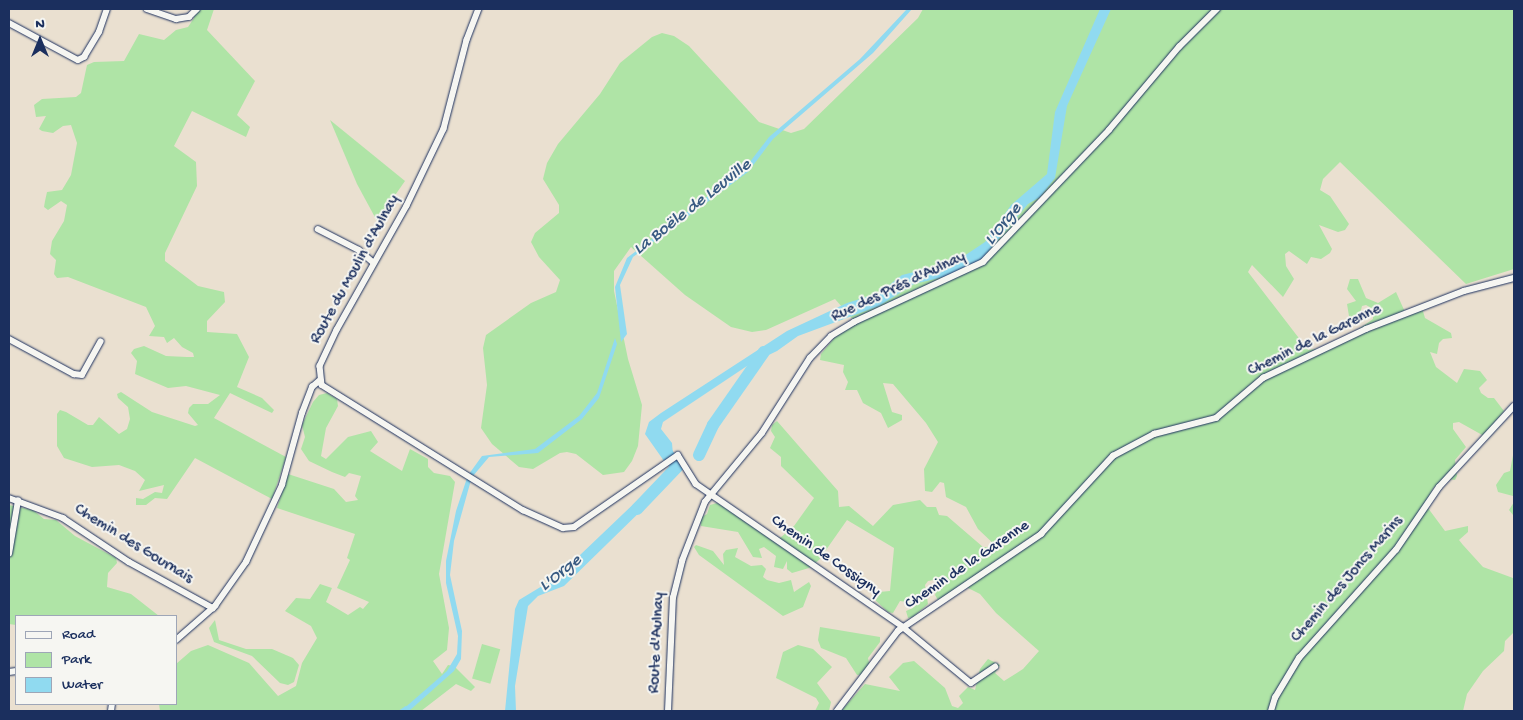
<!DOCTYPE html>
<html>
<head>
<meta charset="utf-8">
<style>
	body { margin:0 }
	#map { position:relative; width:1523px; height:720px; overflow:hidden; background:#eae0d0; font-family:"Gochi Hand",sans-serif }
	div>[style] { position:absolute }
	.green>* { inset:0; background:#afe4a6; transform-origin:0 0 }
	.water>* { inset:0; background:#90daf0 }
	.stream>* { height:2px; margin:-1px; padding:0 1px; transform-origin:1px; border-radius:1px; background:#90daf0 }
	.river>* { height:12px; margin:-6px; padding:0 6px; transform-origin:6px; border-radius:6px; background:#90daf0 }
	.roads { filter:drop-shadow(0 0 1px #1b2f5e) drop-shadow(0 0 1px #1b2f5e) }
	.minor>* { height:5.5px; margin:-2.75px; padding:0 2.75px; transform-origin:2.75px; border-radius:2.75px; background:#f6f6f2 }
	span { translate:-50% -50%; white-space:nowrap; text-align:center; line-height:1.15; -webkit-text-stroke:4px #f6f6f2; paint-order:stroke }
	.street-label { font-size:16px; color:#1b2f5e }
	.water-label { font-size:18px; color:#385a82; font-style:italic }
	.frame { position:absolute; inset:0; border:10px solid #1b2f5e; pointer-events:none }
	.legend { position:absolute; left:15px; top:615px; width:162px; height:90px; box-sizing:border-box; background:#f6f6f2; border:1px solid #9ea6b7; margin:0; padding:6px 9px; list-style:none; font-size:15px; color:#1b2f5e }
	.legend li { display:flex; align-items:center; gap:10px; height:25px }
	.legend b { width:25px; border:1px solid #9ea6b7 }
	.north { position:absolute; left:15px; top:15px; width:50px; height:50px; -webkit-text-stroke:4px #f6f6f2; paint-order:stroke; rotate:0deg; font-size:14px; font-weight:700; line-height:20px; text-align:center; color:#1b2f5e }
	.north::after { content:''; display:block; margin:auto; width:18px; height:22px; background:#1b2f5e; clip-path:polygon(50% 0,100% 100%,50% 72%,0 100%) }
</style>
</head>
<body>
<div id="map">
	<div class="green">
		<i style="clip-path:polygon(192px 9px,214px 9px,207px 30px,255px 81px,237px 115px,250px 127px,246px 137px,192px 111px,174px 146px,196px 162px,197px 186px,165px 253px,165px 261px,198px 286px,224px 292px,225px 302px,207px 321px,207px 332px,237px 334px,249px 357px,237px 387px,262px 398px,274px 410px,272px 413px,230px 393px,214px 418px,286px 457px,272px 499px,195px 458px,167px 499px,155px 498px,146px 505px,136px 505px,136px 498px,143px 499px,155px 492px,162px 493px,164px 485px,139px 491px,145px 480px,135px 471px,119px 465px,92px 467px,64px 458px,57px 446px,57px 414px,60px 410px,66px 412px,88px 425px,93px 425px,99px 417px,119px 434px,127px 429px,130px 419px,128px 407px,118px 398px,117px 394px,121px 392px,152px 412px,195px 426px,198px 425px,188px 413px,189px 408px,193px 404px,208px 404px,220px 395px,186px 386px,168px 388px,135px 374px,137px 361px,131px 353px,134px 349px,144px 346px,166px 356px,187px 357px,194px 357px,193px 353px,182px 347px,174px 338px,167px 343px,164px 337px,149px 336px,155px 326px,146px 307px,68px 277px,57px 278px,54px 274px,56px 260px,50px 254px,52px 241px,64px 221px,67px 205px,61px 201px,48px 210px,44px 207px,45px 201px,47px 192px,62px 190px,71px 175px,77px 143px,71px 125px,63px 126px,53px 133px,42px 131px,39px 129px,46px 116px,36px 117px,34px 105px,42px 99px,76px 97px,81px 93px,87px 65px,94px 62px,124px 61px,139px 34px,164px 40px,176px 30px,188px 27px,194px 18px)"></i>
		<i style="clip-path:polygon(923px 9px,1514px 9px,1514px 269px,1466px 284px,1340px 162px,1323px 179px,1320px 190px,1330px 196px,1349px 224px,1345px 230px,1338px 232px,1319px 225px,1332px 249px,1330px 253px,1321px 259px,1311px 257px,1307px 264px,1289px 251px,1285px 254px,1286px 266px,1294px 279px,1283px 297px,1252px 265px,1248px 272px,1308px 350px,1333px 347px,1373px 319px,1373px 309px,1366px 305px,1362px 306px,1359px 318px,1355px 320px,1349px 316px,1347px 304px,1356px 301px,1347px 289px,1350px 279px,1358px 279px,1366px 298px,1378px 303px,1396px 292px,1405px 312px,1422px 308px,1425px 318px,1451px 333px,1452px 338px,1443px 339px,1439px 343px,1437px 354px,1430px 352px,1436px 367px,1457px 383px,1464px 369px,1480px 371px,1487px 380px,1479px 388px,1481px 393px,1488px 398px,1494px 398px,1504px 411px,1484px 436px,1459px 422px,1453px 423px,1453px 429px,1466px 447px,1455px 460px,1457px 476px,1455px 480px,1447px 479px,1434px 487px,1425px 504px,1445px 531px,1468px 526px,1468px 532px,1459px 540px,1463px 545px,1483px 567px,1513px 578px,1514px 632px,1505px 641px,1504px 651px,1483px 671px,1467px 694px,1463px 711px,841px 711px,865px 684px,900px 691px,889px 677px,903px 663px,914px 661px,945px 688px,952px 706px,958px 708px,963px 703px,959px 696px,968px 687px,975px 690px,980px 669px,988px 659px,1000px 665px,995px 673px,1004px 681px,1023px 669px,1039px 651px,996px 613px,980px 594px,962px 585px,938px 600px,935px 595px,940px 583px,934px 580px,928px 581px,925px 585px,928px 604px,913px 617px,908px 618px,906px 611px,913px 608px,914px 603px,900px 601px,893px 613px,888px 612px,873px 598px,879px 592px,890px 591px,894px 548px,847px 520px,819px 560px,809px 568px,792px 573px,787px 569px,787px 561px,783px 569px,774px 567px,776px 556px,764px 547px,759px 549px,762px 558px,753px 557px,738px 532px,701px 526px,700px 518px,707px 514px,710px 505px,717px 503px,780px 538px,794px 526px,814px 498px,781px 466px,781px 457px,770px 448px,775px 437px,771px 431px,772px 425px,777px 421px,838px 491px,839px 507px,849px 506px,873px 526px,893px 505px,920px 500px,927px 507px,936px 507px,939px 515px,947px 516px,983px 547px,997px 547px,978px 529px,966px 507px,946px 497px,944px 483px,940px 482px,932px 492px,925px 491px,924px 469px,938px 442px,926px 423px,893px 384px,883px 383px,892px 412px,902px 415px,902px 420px,888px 428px,881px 413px,863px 403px,857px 390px,845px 390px,848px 382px,843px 372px,844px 365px,820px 360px,821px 354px,835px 337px,856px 323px,835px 299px,766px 330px,752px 332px,731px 327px,685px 295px,631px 247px,614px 271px,614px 291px,628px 359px,642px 405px,638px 446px,632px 461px,624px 472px,603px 475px,576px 454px,567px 452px,560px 453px,533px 469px,519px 467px,492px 444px,481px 428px,487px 385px,483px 348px,486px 335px,531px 303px,556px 292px,560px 280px,539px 257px,531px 242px,535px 233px,559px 213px,559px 205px,543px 179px,547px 163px,558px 144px,600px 94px,620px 63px,652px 37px,662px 33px,674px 36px,689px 46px,759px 122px,791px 133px,804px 129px,918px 18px)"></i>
		<i style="clip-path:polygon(330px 120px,405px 181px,377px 221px,357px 184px)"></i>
		<i style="clip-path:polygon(327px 393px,337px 399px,338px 406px,326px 428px,321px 456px,326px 459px,348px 437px,371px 431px,378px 442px,370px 451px,402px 471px,410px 449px,428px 459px,428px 467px,434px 473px,450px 476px,455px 482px,439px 574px,449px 628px,447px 650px,433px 661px,442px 674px,448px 665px,454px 666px,475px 687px,471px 691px,456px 684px,421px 711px,160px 711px,159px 704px,176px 704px,176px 664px,191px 651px,208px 645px,249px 663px,278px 696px,296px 686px,302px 663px,317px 638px,311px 626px,285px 611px,296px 598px,310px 599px,320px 584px,332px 588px,326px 602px,348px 615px,360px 607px,363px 609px,369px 602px,337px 588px,350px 560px,347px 558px,355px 534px,277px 508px,288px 474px,334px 489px,346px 502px,358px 500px,355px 496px,361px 476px,349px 473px,345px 477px,332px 472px,309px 461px,301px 449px,305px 437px,302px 425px,313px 402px,319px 395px)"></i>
		<i style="clip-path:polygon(1514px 450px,1514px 515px,1513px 515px,1509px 510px,1514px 502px,1513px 496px,1498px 492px,1496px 485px,1504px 473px,1510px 471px)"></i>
		<i style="clip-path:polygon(9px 505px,33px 510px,44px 519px,56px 520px,75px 536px,116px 558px,117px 563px,108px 573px,107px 587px,131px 594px,159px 616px,16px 616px,16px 625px,9px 624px)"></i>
		<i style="clip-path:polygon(696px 545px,713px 551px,724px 565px,723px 554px,726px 550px,738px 548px,735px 557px,751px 566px,762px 565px,766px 569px,763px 577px,767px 580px,779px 583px,791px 580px,794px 592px,809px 582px,811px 586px,803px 607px,783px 616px,699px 555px,694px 547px)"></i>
		<i style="clip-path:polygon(215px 620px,219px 640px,246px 649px,272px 649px,293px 658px,299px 665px,294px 682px,288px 685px,280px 683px,252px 656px,214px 642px,209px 628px)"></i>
		<i style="clip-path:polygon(820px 627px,880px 637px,880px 642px,868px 658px,870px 667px,865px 674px,857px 675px,846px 658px,821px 648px,818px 640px)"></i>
		<i style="left:482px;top:644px;width:19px;height:36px;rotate:16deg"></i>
		<i style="clip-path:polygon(798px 645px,813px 649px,832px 667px,817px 683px,831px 702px,829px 711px,815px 711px,819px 703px,816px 698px,776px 678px,783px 652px)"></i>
	</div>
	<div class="water">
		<i style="clip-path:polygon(907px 9px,912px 9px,873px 53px,773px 139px,748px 172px,633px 257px,620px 285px,627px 334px,621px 342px,615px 287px,627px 258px,746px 167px,769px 137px,860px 59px)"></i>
		<i style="clip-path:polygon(1100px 9px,1111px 9px,1067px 106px,1055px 178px,1040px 197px,1028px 204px,982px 259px,956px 274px,914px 284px,879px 306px,798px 336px,777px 351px,750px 364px,663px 422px,661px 429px,672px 443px,673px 455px,664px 461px,645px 434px,649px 422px,661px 413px,787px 331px,847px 303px,879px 293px,902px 275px,955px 262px,985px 242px,1011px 205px,1047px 174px,1055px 112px)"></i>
		<i style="clip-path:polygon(615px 338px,617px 344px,599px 398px,582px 419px,538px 453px,489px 457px,473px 476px,469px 474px,482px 456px,535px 449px,579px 416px,597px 393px)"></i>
		<i style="clip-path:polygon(467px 478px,471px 480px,454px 541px,450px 575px,462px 631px,461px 659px,454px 671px,409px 711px,401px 711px,447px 671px,457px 654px,458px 636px,446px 583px,446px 561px,456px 511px)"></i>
		<i style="clip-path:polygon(645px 493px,650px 502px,564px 586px,538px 596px,528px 606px,515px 686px,516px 711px,505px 711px,515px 609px,519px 600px,557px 577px)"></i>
	</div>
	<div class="stream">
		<i style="left:400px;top:711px;width:7px;rotate:-34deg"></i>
	</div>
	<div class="river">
		<i style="left:699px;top:455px;width:33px;rotate:-65deg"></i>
		<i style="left:713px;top:425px;width:89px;rotate:-55.1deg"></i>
		<i style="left:637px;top:509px;width:58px;rotate:-46.4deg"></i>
		<i style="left:677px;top:467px;width:24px;rotate:-126deg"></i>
	</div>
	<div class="roads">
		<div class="minor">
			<i style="left:147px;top:9px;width:31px;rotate:19deg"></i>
			<i style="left:176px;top:19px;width:13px;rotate:-9deg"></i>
			<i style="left:189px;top:17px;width:11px;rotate:-45deg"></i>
			<i style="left:479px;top:9px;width:33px;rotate:111deg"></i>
			<i style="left:467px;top:40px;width:92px;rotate:104.5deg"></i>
			<i style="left:444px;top:129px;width:85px;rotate:115.7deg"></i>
			<i style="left:407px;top:206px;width:142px;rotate:119.4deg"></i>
			<i style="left:337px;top:330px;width:40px;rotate:115deg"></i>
			<i style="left:320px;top:366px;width:19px;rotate:84deg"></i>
			<i style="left:322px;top:385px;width:237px;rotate:31.9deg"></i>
			<i style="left:523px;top:510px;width:44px;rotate:24.2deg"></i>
			<i style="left:563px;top:528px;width:11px;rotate:-5deg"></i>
			<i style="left:574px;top:527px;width:126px;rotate:-34.7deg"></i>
			<i style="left:678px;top:455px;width:34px;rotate:58deg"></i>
			<i style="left:696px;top:484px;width:252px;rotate:34.6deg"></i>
			<i style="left:903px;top:627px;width:88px;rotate:39.5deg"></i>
			<i style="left:971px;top:683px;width:29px;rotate:-34deg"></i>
			<i style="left:9px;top:23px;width:78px;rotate:28.2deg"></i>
			<i style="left:78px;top:60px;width:7px;rotate:-27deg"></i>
			<i style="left:84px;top:57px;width:29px;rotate:-59deg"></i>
			<i style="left:99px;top:32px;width:24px;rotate:-71deg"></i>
			<i style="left:318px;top:229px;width:46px;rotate:27.1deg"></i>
			<i style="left:359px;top:250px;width:18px;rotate:41deg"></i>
			<i style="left:9px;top:339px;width:74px;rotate:28.3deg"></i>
			<i style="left:74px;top:374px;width:8px;rotate:7deg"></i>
			<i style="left:82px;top:375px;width:38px;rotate:-61deg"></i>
			<i style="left:9px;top:498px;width:58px;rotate:20.3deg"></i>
			<i style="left:63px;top:518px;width:79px;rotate:33.7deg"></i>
			<i style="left:129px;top:562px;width:96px;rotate:28.7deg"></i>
			<i style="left:9px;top:554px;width:54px;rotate:-80.4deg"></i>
			<i style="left:176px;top:640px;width:52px;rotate:-41.1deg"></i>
			<i style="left:215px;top:606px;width:54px;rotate:-54.8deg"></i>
			<i style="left:246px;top:562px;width:85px;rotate:-64.9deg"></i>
			<i style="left:282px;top:485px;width:75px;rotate:-74.5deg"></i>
			<i style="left:302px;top:413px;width:28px;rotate:-69deg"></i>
			<i style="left:312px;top:387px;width:9px;rotate:-41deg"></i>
			<i style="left:9px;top:672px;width:7px;rotate:-8deg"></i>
			<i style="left:111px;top:711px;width:7px;rotate:-82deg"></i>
			<i style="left:668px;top:711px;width:113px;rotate:-87.5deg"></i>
			<i style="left:673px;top:598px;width:38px;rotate:-76deg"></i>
			<i style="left:682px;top:561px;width:63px;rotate:-68.7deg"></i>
			<i style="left:705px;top:502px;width:89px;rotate:-50.4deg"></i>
			<i style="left:762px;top:433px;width:89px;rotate:-57.4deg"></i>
			<i style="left:810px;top:358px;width:30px;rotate:-46deg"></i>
			<i style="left:831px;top:336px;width:27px;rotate:-31deg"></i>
			<i style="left:854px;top:322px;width:142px;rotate:-24.9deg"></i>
			<i style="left:983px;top:262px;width:182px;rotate:-46.3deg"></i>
			<i style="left:1109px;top:130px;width:109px;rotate:-49.9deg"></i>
			<i style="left:1179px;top:47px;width:54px;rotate:-45deg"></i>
			<i style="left:837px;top:711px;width:101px;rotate:-52.7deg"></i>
			<i style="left:898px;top:631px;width:173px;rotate:-34.1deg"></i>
			<i style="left:1041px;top:534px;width:106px;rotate:-47.3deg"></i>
			<i style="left:1113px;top:456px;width:47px;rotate:-28.2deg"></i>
			<i style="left:1154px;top:434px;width:64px;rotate:-14.5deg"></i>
			<i style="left:1216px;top:418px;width:62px;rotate:-40.4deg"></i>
			<i style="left:1263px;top:378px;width:114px;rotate:-25.4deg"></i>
			<i style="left:1366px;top:329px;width:105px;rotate:-21.2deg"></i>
			<i style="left:1464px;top:291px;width:52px;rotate:-14.6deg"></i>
			<i style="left:1271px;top:711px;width:14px;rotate:-73deg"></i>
			<i style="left:1275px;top:698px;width:47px;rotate:-59deg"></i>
			<i style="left:1299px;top:658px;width:145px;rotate:-48.1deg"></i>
			<i style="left:1396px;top:550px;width:76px;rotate:-55.7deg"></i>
			<i style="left:1439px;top:487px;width:110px;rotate:-47.2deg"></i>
		</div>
	</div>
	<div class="street-label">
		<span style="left:356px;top:270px;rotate:-61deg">Route du Moulin d'Aulnay</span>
		<span style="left:899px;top:288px;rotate:-25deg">Rue des Prés d'Aulnay</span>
		<span style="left:1315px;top:341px;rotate:-26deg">Chemin de la Garenne</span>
		<span style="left:133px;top:545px;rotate:32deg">Chemin des Gournais</span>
		<span style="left:825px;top:557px;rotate:35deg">Chemin de Cossigny</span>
		<span style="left:968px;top:566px;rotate:-34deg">Chemin de la Garenne</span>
		<span style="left:1348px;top:580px;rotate:-49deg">Chemin des Joncs Marins</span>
		<span style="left:658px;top:643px;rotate:-87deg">Route d'Aulnay</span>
	</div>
	<div class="water-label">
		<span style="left:693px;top:208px;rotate:-38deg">La Boële de Leuville</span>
		<span style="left:1004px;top:225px;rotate:-51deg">L'Orge</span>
		<span style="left:561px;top:574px;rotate:-38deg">L'Orge</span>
	</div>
	<div class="frame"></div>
	<ul class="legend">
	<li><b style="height:6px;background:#f6f6f2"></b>Road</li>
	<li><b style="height:14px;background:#afe4a6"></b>Park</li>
	<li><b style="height:14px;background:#90daf0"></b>Water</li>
	</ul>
	<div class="north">N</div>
</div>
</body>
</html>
